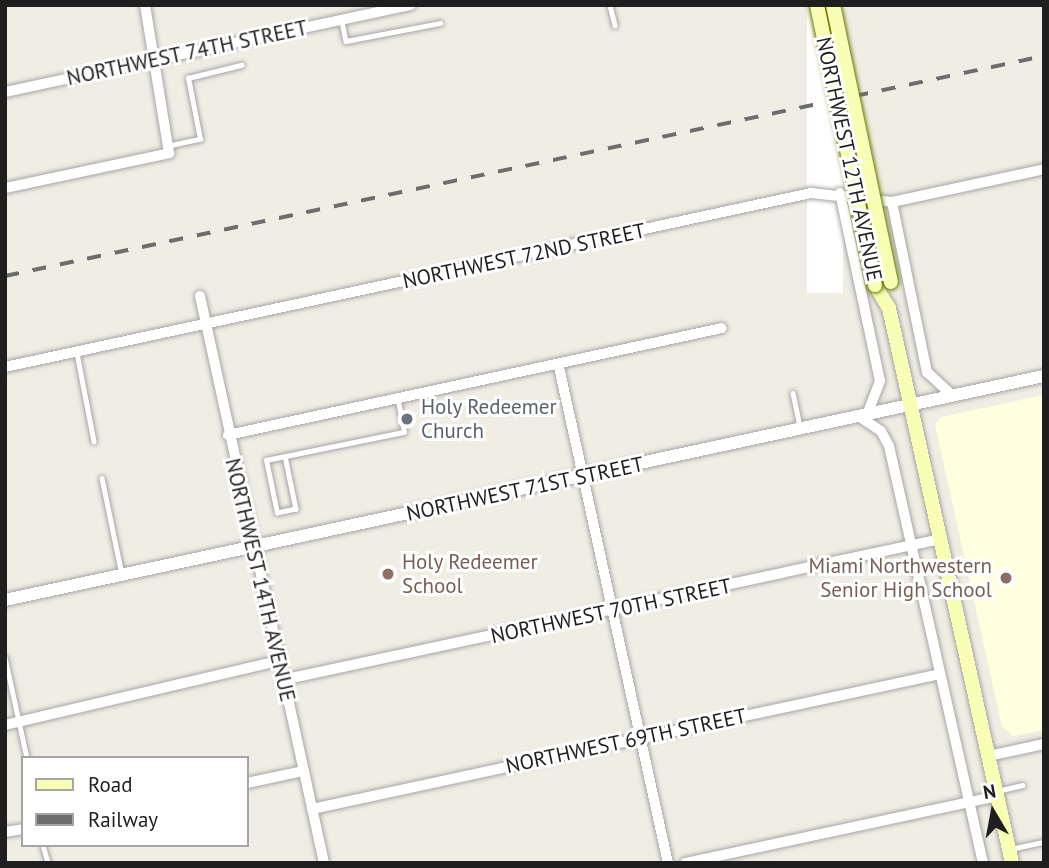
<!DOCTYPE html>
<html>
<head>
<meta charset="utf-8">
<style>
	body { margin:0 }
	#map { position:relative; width:1049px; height:868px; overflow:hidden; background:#f0ede4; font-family:"PT Sans",sans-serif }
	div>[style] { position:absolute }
	.education>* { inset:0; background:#feffde }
	.pier>* { inset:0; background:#fff; transform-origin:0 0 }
	.roads { filter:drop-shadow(0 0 2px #a6a6a6) drop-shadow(0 0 2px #a6a6a6) }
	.service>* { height:4.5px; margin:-2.25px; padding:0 2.25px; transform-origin:2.25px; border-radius:2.25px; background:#fff }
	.minor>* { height:10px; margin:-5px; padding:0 5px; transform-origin:5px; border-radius:5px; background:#fff }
	.tertiary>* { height:12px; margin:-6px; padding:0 6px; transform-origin:6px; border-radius:6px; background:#fff }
	.secondary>* { height:14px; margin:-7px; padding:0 7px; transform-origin:7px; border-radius:7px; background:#f8ffb4 }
	.rail>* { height:3.5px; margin-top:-1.75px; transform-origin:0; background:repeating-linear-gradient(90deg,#6d6d6d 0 14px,transparent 0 28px) }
	.bridges { filter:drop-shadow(0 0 2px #697b00) drop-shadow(0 0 2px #697b00) }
	.secondary-bridge>* { height:14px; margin:-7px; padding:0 7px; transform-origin:7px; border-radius:7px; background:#f8ffb4 }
	.dots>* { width:19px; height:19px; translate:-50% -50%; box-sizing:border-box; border:4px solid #fff; border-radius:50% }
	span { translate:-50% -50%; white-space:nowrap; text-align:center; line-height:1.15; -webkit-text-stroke:6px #fff; paint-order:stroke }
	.street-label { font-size:21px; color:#1f1f1f }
	.worship-label { font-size:21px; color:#5b616d }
	.left { translate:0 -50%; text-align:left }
	.education-label { font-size:21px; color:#785e54 }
	.right { translate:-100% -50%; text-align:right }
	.frame { position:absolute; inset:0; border:7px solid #1f1f1f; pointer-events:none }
	.legend { position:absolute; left:21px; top:756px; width:228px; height:91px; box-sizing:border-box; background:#fff; border:2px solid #a5a5a5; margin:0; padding:9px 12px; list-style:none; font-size:21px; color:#1f1f1f }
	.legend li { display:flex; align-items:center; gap:14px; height:35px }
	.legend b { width:35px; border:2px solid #a5a5a5 }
	.north { position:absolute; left:958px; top:777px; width:70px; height:70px; -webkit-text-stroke:5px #fff; paint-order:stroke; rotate:350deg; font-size:19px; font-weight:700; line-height:28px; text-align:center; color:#1f1f1f }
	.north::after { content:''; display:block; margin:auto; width:24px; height:32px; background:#1f1f1f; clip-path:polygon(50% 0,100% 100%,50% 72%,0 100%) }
</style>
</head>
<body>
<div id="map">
	<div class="education">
		<i style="clip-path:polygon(1044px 395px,1044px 730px,1013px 736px,1002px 727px,935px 425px,941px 417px)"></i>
	</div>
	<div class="pier">
		<i style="left:807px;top:5px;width:36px;height:288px"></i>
	</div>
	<div class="roads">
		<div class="service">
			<i style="left:610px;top:5px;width:21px;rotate:76deg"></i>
			<i style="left:342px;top:21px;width:20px;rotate:79deg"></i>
			<i style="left:346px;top:41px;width:96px;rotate:-10.8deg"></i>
			<i style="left:171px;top:145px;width:30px;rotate:-12deg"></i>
			<i style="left:200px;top:139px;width:62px;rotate:-101.1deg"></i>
			<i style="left:188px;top:78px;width:55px;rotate:-13.8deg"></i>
			<i style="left:77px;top:353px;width:90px;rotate:79.1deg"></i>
			<i style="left:793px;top:393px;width:34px;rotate:78deg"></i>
			<i style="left:285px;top:456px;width:54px;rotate:78.3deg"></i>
			<i style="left:296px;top:509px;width:19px;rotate:168deg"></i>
			<i style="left:277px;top:513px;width:54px;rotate:-101.7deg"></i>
			<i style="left:266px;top:460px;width:141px;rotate:-11.5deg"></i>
			<i style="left:404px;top:432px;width:33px;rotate:-101deg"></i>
			<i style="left:102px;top:478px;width:99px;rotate:78.3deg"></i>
			<i style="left:5px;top:657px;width:103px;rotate:77.7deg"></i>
			<i style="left:997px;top:791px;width:26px;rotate:-13deg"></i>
			<i style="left:43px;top:845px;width:19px;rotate:74deg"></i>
			<i style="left:1010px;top:849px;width:35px;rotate:-12deg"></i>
		</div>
		<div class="minor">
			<i style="left:5px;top:92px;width:415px;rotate:-12.1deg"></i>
			<i style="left:5px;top:188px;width:168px;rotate:-12deg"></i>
			<i style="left:169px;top:153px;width:150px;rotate:-99.2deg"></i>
			<i style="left:840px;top:193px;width:192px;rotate:78deg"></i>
			<i style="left:880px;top:381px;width:34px;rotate:111deg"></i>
			<i style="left:892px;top:202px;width:174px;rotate:78.4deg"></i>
			<i style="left:927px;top:372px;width:34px;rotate:43deg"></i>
			<i style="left:200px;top:296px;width:580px;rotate:77.66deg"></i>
			<i style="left:5px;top:367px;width:825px;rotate:-12.18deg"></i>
			<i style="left:811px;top:193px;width:81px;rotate:6.3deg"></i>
			<i style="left:892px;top:202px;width:156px;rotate:-12.2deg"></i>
			<i style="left:559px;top:367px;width:508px;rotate:77.61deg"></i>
			<i style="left:857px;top:415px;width:29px;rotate:34deg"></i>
			<i style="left:881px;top:431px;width:17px;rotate:62deg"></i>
			<i style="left:889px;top:446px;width:427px;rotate:77.3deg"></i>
			<i style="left:228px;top:435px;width:505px;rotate:-12.22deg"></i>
			<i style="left:282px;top:680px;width:673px;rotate:-12.09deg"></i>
			<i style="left:5px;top:725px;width:280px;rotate:-13.2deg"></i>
			<i style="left:988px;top:756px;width:57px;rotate:-12.1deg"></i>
			<i style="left:247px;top:783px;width:57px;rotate:-12.1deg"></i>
			<i style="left:312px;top:809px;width:642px;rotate:-12.13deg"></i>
			<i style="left:5px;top:832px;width:18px;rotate:-9deg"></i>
			<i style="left:685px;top:863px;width:319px;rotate:-12.1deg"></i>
		</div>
		<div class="tertiary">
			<i style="left:5px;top:600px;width:1063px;rotate:-12.17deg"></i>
		</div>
		<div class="secondary">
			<i style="left:875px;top:285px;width:27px;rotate:59deg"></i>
			<i style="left:889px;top:308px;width:568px;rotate:77.5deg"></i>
		</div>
	</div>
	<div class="rail">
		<i style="left:5px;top:276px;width:1062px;rotate:-11.96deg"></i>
	</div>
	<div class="bridges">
		<div class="secondary-bridge">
			<i style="left:817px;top:5px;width:286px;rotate:78.3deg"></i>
			<i style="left:833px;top:5px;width:283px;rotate:78.2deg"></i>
		</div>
	</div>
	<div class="dots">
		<i style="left:407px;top:419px;background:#6b7280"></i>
		<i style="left:388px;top:574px;background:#8d6e63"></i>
		<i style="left:1006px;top:578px;background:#8d6e63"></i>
	</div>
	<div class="street-label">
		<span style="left:187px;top:53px;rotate:-12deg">NORTHWEST 74TH STREET</span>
		<span style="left:849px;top:159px;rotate:78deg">NORTHWEST 12TH AVENUE</span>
		<span style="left:524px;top:256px;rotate:-12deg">NORTHWEST 72ND STREET</span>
		<span style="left:525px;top:489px;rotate:-12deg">NORTHWEST 71ST STREET</span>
		<span style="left:260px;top:580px;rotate:77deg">NORTHWEST 14TH AVENUE</span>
		<span style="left:611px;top:611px;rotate:-12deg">NORTHWEST 70TH STREET</span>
		<span style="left:626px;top:741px;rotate:-12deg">NORTHWEST 69TH STREET</span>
	</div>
	<div class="worship-label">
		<span class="left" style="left:421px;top:419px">Holy Redeemer<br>Church</span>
	</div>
	<div class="education-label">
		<span class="left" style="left:402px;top:574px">Holy Redeemer<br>School</span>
		<span class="right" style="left:992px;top:578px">Miami Northwestern<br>Senior High School</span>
	</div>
	<div class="frame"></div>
	<ul class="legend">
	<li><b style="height:9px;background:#f8ffb4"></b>Road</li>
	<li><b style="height:9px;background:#6d6d6d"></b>Railway</li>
	</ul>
	<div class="north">N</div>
</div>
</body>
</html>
